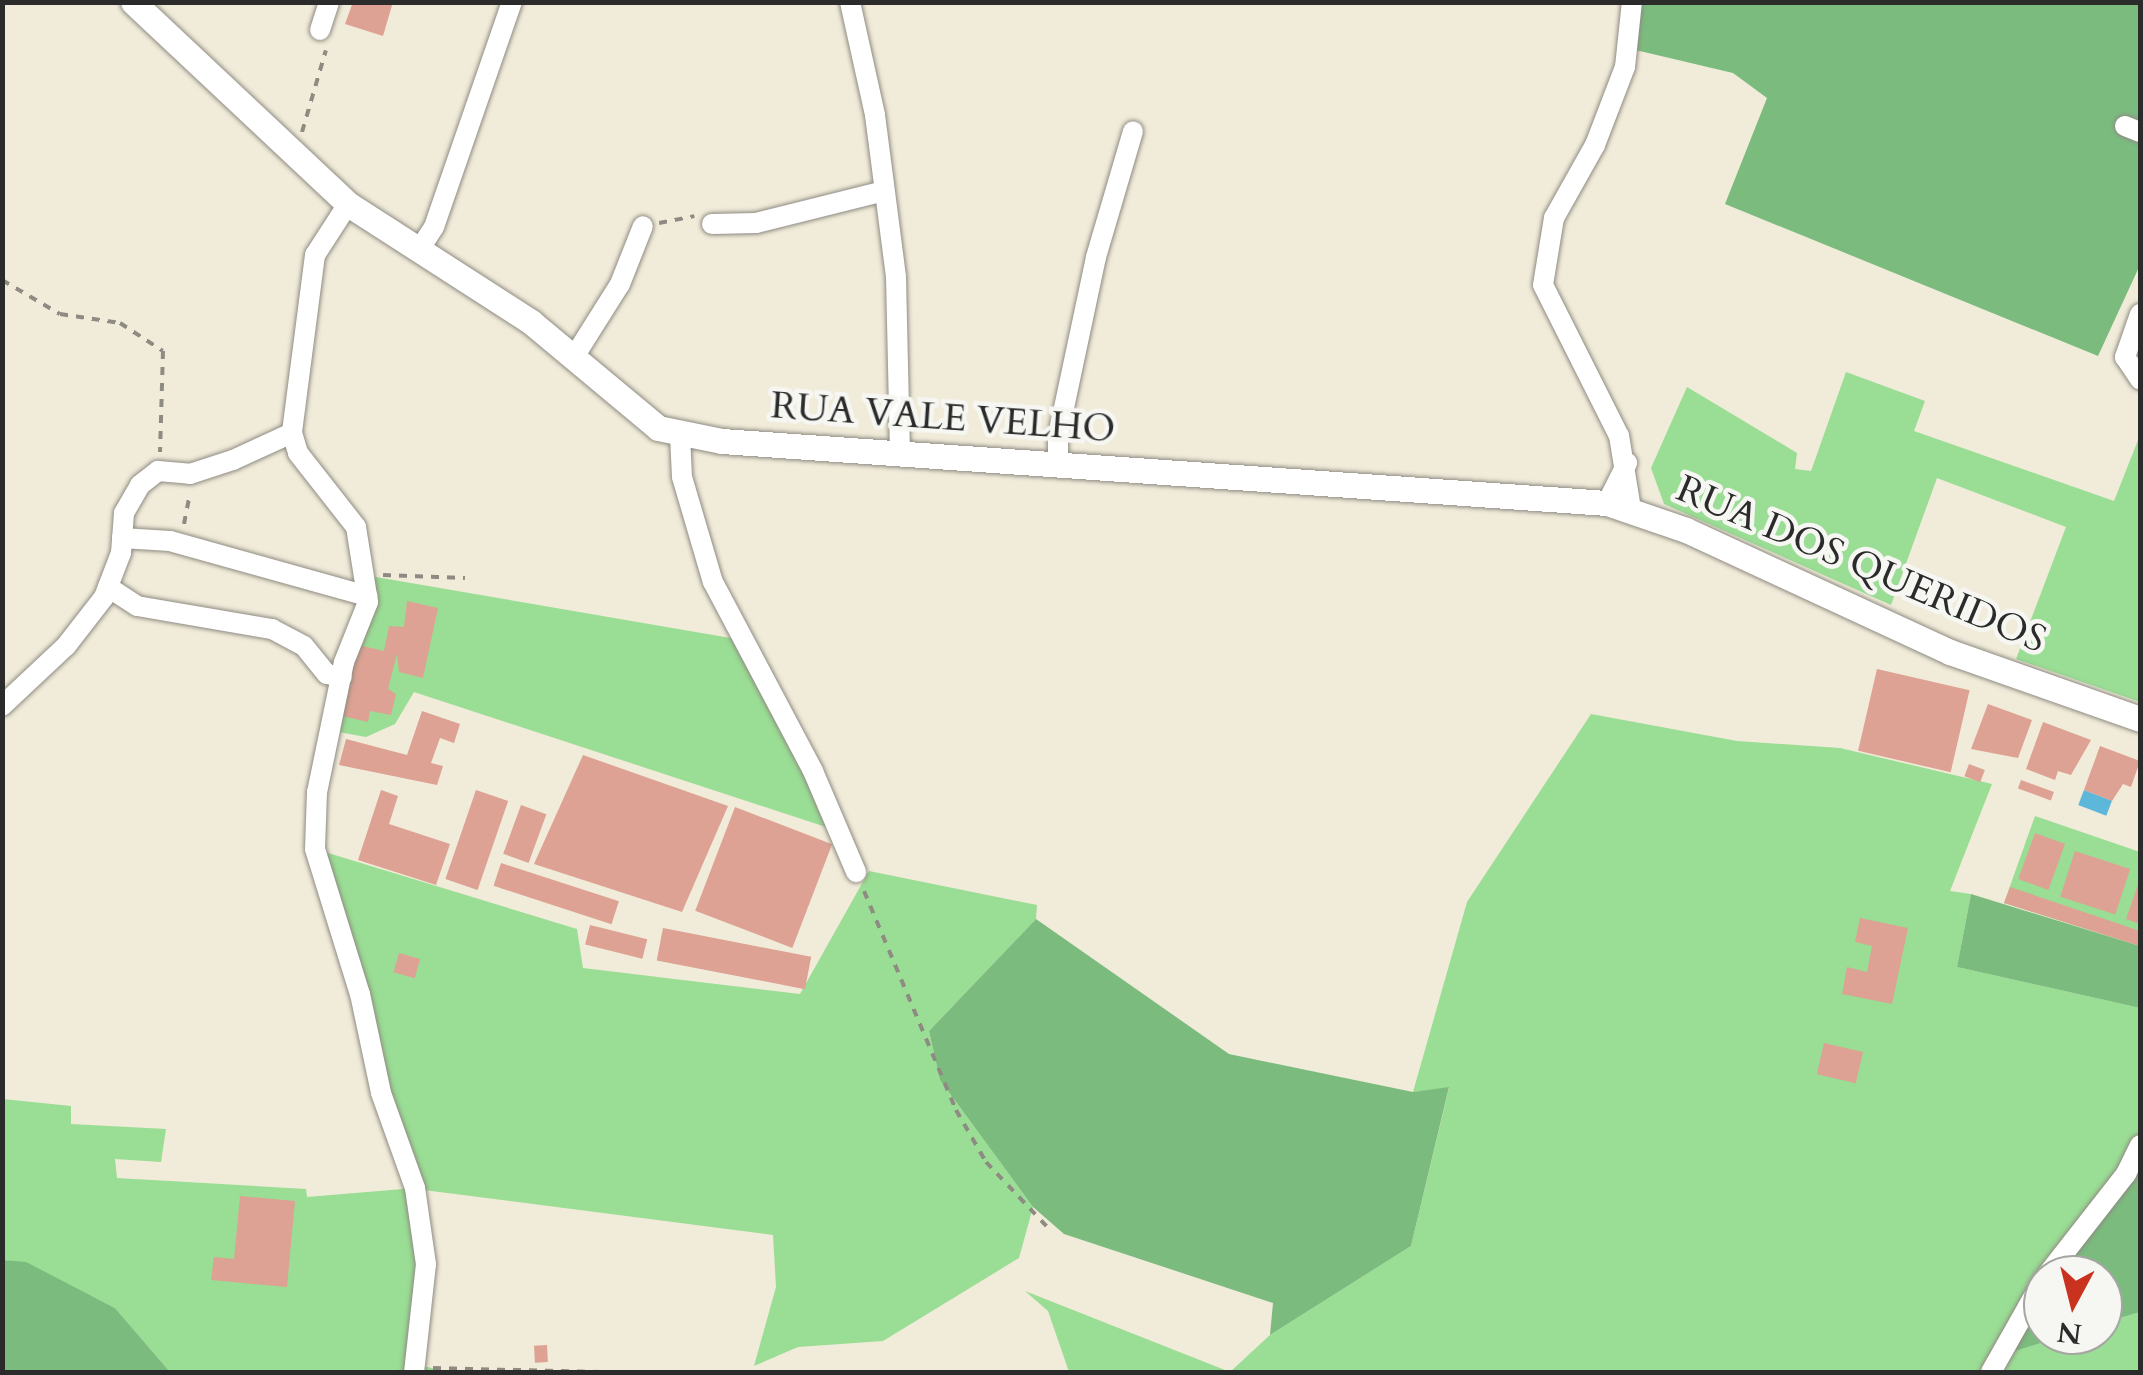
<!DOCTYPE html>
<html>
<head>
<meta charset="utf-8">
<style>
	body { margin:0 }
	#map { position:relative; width:2143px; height:1375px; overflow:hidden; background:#f1ebd9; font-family:Cardo,serif }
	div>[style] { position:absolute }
	.green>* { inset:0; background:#9add94 }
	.forest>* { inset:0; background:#7bbc7e }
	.water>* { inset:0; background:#5db7da; transform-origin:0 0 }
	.building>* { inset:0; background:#dda293; transform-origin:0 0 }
	.path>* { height:4px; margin-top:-2px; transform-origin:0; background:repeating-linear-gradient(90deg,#8e8b82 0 8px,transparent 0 16px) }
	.roads { filter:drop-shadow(0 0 2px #8e8b82) drop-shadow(0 0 2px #8e8b82) }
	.minor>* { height:20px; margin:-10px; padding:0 10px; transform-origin:10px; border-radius:10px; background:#fff }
	.tertiary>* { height:25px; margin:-12.5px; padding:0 12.5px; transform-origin:12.5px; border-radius:12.5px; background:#fff }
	span { translate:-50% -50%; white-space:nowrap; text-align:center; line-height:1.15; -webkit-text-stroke:9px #f6f6f2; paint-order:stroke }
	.street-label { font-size:38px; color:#2b2b2b }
	.frame { position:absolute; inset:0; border:5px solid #2b2b2b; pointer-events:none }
	.north { position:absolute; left:2023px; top:1255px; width:100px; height:100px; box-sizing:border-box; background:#f6f6f2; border:2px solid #a5a5a2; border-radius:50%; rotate:187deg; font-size:28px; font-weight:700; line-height:40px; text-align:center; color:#2b2b2b }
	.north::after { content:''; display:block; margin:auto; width:35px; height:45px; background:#c8321e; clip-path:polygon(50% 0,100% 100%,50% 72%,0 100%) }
</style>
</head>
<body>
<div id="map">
	<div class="green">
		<i style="clip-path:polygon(1846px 372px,1925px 401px,1914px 431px,2114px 501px,2140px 435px,2140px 702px,2016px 659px,2066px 527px,1937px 478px,1891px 605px,1664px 504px,1651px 468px,1687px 387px,1797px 453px,1795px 469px,1811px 471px)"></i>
		<i style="clip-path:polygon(364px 575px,742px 640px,835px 830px,414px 692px,395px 724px,366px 737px,333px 731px)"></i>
		<i style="clip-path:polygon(1591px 714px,1737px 741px,1840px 748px,1992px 784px,1950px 891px,1971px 894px,1957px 967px,2140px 1008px,2140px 1145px,2001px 1355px,2066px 1335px,2103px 1335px,2103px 1323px,2140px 1312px,2140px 1372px,1071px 1372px,1068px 1369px,1048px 1311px,1025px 1291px,1230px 1372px,1270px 1335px,1411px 1246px,1449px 1088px,1413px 1092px,1467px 902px)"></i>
		<i style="clip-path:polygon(2035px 816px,2140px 852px,2140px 946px,2004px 903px)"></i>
		<i style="clip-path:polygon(315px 849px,577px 929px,583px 968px,800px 994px,869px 871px,1037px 905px,1036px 919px,929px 1031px,940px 1080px,1033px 1207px,1019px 1258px,883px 1341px,798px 1347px,754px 1366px,776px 1287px,773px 1235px,416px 1189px,426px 1264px,415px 1364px,444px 1371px,601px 1372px,170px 1372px,115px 1308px,26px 1263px,3px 1260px,3px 1099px,71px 1106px,71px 1124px,166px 1129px,161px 1162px,115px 1159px,117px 1178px,306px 1189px,307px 1197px,415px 1188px)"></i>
	</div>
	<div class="forest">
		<i style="clip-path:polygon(1639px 3px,2140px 3px,2140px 265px,2098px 356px,1725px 204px,1767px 98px,1733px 73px,1627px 48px)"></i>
		<i style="clip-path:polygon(1971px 894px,2140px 946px,2140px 1008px,1957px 967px)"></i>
		<i style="clip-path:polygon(1036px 919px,1229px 1054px,1413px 1092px,1449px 1087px,1411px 1246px,1270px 1335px,1273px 1303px,1064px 1234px,1033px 1207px,940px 1080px,929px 1031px)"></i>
		<i style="clip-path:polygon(2140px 1145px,2140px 1312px,2103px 1323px,2103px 1275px,2047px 1275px)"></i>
		<i style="clip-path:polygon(3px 1260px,26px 1262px,115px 1308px,170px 1372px,3px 1372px)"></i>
		<i style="clip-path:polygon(2043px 1280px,2043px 1335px,2066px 1335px,1999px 1356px)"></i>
	</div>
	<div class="water">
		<i style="left:2084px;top:790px;width:30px;height:16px;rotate:21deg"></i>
	</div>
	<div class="building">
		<i style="clip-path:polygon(353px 2px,393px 2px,383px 36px,345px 24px)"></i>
		<i style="clip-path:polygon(407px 601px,438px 608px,423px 678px,399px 672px,397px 654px,388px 689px,396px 694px,391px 715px,370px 711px,368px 722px,342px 716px,358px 645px,384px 651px,389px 626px,404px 627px)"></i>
		<i style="left:1877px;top:669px;width:95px;height:84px;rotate:13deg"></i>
		<i style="clip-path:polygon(1988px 704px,2032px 720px,2018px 758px,1971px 749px)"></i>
		<i style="clip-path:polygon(422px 711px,460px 724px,454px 743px,440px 738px,431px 763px,443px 766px,437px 785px,339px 765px,346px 739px,407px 755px)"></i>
		<i style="clip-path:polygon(2043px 722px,2091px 740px,2071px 775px,2058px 771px,2055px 780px,2026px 769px)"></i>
		<i style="clip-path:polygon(2100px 746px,2140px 761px,2131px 787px,2123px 784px,2112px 801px,2084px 790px)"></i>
		<i style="clip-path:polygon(583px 755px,728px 806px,682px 912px,534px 864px)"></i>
		<i style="left:1969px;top:764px;width:17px;height:13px;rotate:21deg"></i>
		<i style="left:2021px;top:780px;width:35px;height:9px;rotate:20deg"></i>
		<i style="clip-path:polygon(381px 790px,398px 796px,389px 824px,450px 844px,436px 885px,358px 860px)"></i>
		<i style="left:476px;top:790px;width:34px;height:94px;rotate:19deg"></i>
		<i style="left:521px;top:805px;width:27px;height:52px;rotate:20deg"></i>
		<i style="left:735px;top:807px;width:104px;height:111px;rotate:21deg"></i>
		<i style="left:2035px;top:833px;width:32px;height:49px;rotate:20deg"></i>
		<i style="left:2075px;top:851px;width:58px;height:48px;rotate:18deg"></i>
		<i style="left:501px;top:863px;width:124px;height:24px;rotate:18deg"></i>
		<i style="clip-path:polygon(2140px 879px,2140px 924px,2126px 919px)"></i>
		<i style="clip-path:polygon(2010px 887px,2140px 931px,2140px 946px,2004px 903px)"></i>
		<i style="clip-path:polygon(1860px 918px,1908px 928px,1892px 1004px,1842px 994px,1847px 967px,1867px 972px,1872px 946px,1855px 942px)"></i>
		<i style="left:590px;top:925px;width:59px;height:20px;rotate:14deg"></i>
		<i style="left:663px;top:928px;width:151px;height:33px;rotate:11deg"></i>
		<i style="left:399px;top:953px;width:22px;height:20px;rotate:16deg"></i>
		<i style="left:1824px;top:1043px;width:40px;height:32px;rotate:13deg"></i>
		<i style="clip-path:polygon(240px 1196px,295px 1201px,287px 1287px,211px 1280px,214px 1257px,234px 1259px)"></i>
		<i style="left:547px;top:1345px;width:17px;height:13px;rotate:87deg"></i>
	</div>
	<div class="path">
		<i style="left:302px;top:132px;width:85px;rotate:-73.7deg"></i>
		<i style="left:659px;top:223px;width:36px;rotate:-11deg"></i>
		<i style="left:2px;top:280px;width:67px;rotate:30.4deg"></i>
		<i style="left:60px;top:314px;width:61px;rotate:8.5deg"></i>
		<i style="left:120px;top:323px;width:51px;rotate:33.1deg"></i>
		<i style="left:163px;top:351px;width:101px;rotate:91.7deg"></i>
		<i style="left:184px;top:524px;width:31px;rotate:-79deg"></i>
		<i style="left:383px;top:575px;width:82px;rotate:2.1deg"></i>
		<i style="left:864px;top:891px;width:238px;rotate:67.2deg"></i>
		<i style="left:956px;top:1110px;width:60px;rotate:60deg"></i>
		<i style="left:986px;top:1162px;width:93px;rotate:46.7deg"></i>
		<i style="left:433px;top:1368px;width:168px;rotate:1.4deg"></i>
	</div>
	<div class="roads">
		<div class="minor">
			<i style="left:850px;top:2px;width:116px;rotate:77.5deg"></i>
			<i style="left:875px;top:115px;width:163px;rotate:82.6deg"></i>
			<i style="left:896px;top:277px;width:177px;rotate:88.7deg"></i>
			<i style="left:320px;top:30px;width:29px;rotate:-72deg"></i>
			<i style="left:2125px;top:126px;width:16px;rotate:22deg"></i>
			<i style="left:348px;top:204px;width:61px;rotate:122.9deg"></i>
			<i style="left:315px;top:255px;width:179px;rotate:97.4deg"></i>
			<i style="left:292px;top:433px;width:21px;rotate:73deg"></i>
			<i style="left:298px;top:453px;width:94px;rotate:51.9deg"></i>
			<i style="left:356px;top:527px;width:76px;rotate:80.9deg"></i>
			<i style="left:368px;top:602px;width:65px;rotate:111.8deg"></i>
			<i style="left:344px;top:662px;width:133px;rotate:101.7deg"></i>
			<i style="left:317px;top:792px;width:57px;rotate:92deg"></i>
			<i style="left:315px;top:849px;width:152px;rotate:72.8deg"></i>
			<i style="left:360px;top:994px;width:101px;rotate:78deg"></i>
			<i style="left:381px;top:1093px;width:101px;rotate:70.3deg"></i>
			<i style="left:415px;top:1188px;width:77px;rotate:81.8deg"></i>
			<i style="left:426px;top:1264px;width:109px;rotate:96.3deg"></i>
			<i style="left:712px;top:224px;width:44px;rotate:-1.3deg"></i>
			<i style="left:756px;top:223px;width:128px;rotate:-14deg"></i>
			<i style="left:419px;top:250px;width:27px;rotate:-57deg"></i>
			<i style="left:434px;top:227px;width:238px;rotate:-70.9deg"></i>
			<i style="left:2140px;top:314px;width:46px;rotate:109.2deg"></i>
			<i style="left:2125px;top:357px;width:27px;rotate:56deg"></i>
			<i style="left:574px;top:357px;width:86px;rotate:-57.8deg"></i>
			<i style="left:620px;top:284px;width:62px;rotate:-68.4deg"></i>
			<i style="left:680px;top:435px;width:42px;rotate:87.3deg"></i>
			<i style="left:682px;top:477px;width:109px;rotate:73.6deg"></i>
			<i style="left:713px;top:582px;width:214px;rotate:62.1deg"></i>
			<i style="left:813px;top:771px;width:110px;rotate:66.9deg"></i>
			<i style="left:1058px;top:463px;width:27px;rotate:-90deg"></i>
			<i style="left:1058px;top:436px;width:183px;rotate:-78deg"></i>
			<i style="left:1096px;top:257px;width:131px;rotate:-73.6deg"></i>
			<i style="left:1607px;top:503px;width:45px;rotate:-63.4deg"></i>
			<i style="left:1631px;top:509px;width:74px;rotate:-99.3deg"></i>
			<i style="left:1619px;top:436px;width:169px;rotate:-116.7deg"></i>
			<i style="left:1543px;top:285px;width:68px;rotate:-80.7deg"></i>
			<i style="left:1554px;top:218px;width:84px;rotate:-60.7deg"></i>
			<i style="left:1595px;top:145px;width:84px;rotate:-69deg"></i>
			<i style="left:1625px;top:67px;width:65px;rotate:-83.9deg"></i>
			<i style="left:122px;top:538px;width:48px;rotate:3.6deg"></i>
			<i style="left:170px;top:541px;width:205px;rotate:15.6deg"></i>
			<i style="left:108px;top:587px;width:35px;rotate:33deg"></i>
			<i style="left:137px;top:606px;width:137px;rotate:9.7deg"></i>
			<i style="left:272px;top:629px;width:36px;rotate:28deg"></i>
			<i style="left:304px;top:646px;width:36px;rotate:51deg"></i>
			<i style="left:327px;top:674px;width:15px;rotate:11deg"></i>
			<i style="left:2px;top:706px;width:88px;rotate:-43.2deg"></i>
			<i style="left:66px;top:646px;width:62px;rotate:-52.2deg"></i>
			<i style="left:104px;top:597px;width:47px;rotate:-68.9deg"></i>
			<i style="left:121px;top:553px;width:40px;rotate:-85.7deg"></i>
			<i style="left:124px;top:513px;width:32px;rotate:-60deg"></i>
			<i style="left:140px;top:485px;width:23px;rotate:-38deg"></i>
			<i style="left:158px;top:471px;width:32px;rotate:5deg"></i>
			<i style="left:190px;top:474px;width:45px;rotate:-18deg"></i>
			<i style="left:233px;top:460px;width:65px;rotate:-24.6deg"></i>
			<i style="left:2047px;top:1275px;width:128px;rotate:-52deg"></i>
			<i style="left:2126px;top:1174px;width:32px;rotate:-64deg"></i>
			<i style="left:1991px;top:1372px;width:106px;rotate:-60.5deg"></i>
		</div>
		<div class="tertiary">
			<i style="left:133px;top:2px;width:295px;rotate:43.2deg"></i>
			<i style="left:348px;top:204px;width:218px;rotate:32.8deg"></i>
			<i style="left:531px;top:322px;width:165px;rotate:39.8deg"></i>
			<i style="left:658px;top:428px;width:65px;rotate:11.5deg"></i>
			<i style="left:722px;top:441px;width:887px;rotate:4.01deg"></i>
			<i style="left:1607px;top:503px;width:83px;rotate:18.9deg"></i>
			<i style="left:1686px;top:530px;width:291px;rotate:24.8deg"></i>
			<i style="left:1950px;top:652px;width:201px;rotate:19.4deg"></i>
		</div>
	</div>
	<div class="street-label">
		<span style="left:943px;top:418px;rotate:4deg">RUA VALE VELHO</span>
		<span style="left:1861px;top:565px;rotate:23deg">RUA DOS QUERIDOS</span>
	</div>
	<div class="frame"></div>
	<div class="north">N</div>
</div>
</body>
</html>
